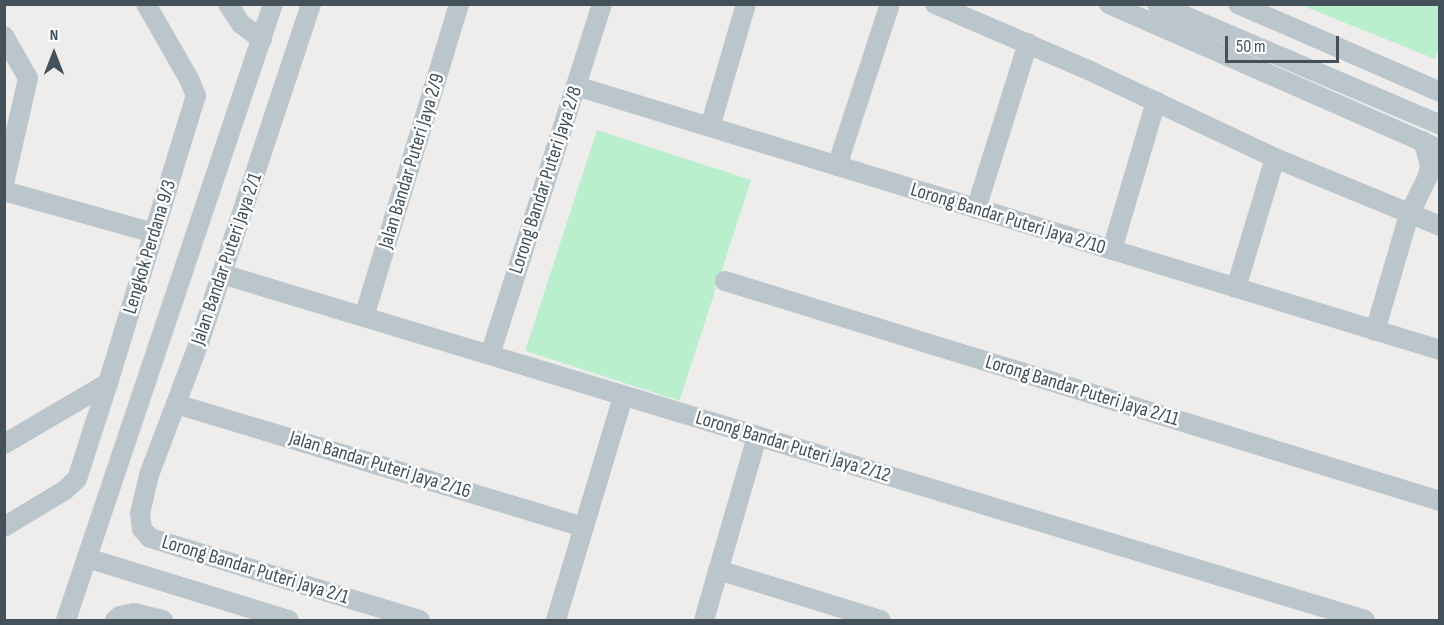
<!DOCTYPE html>
<html>
<head>
<meta charset="utf-8">
<style>
	body { margin:0 }
	#map { position:relative; width:1444px; height:625px; overflow:hidden; background:#efecec; font-family:"Sofia Sans Condensed",sans-serif }
	div>[style] { position:absolute }
	.green>* { inset:0; background:#b9efcc; transform-origin:0 0 }
	.minor>* { height:20px; margin:-10px; padding:0 10px; transform-origin:10px; border-radius:10px; background:#bac5cc }
	span { translate:-50% -50%; white-space:nowrap; text-align:center; line-height:1.15; -webkit-text-stroke:5px #fff; paint-order:stroke }
	.street-label { font-size:20px; color:#45515a }
	.frame { position:absolute; inset:0; border:6px solid #45515a; pointer-events:none }
	.north { position:absolute; left:24px; top:24px; width:60px; height:60px; -webkit-text-stroke:4px #fff; paint-order:stroke; rotate:0deg; font-size:16px; font-weight:700; line-height:24px; text-align:center; color:#45515a }
	.north::after { content:''; display:block; margin:auto; width:21px; height:27px; background:#45515a; clip-path:polygon(50% 0,100% 100%,50% 72%,0 100%) }
	.scale { position:absolute; left:1225px; top:36px; width:114px; height:27px; box-sizing:border-box; border:3px solid #45515a; border-top:0; padding-left:8px; font-size:18px; line-height:21px; white-space:nowrap; color:#45515a; -webkit-text-stroke:4px #fff; paint-order:stroke }
</style>
</head>
<body>
<div id="map">
	<div class="green">
		<i style="clip-path:polygon(1301px 5px,1439px 5px,1439px 46px,1435px 59px)"></i>
		<i style="left:597px;top:130px;width:162px;height:232px;rotate:18deg"></i>
	</div>
	<div class="minor">
		<i style="left:228px;top:4px;width:24px;rotate:57deg"></i>
		<i style="left:241px;top:24px;width:26px;rotate:36deg"></i>
		<i style="left:311px;top:4px;width:354px;rotate:108.3deg"></i>
		<i style="left:200px;top:340px;width:144px;rotate:110.7deg"></i>
		<i style="left:149px;top:475px;width:39px;rotate:103deg"></i>
		<i style="left:140px;top:513px;width:16px;rotate:83deg"></i>
		<i style="left:142px;top:529px;width:12px;rotate:48deg"></i>
		<i style="left:150px;top:538px;width:282px;rotate:16.9deg"></i>
		<i style="left:935px;top:4px;width:164px;rotate:23.3deg"></i>
		<i style="left:1086px;top:69px;width:209px;rotate:25.2deg"></i>
		<i style="left:1275px;top:158px;width:178px;rotate:22.4deg"></i>
		<i style="left:1109px;top:4px;width:361px;rotate:23.7deg"></i>
		<i style="left:1157px;top:4px;width:308px;rotate:23.1deg"></i>
		<i style="left:1238px;top:4px;width:220px;rotate:23.5deg"></i>
		<i style="left:4px;top:36px;width:48px;rotate:60.3deg"></i>
		<i style="left:28px;top:78px;width:109px;rotate:102.8deg"></i>
		<i style="left:576px;top:86px;width:903px;rotate:16.99deg"></i>
		<i style="left:710px;top:127px;width:128px;rotate:-73.7deg"></i>
		<i style="left:837px;top:166px;width:170px;rotate:-71.9deg"></i>
		<i style="left:4px;top:191px;width:155px;rotate:15.7deg"></i>
		<i style="left:976px;top:209px;width:174px;rotate:-72.6deg"></i>
		<i style="left:1112px;top:250px;width:155px;rotate:-73.5deg"></i>
		<i style="left:222px;top:274px;width:1194px;rotate:16.84deg"></i>
		<i style="left:725px;top:281px;width:748px;rotate:17.1deg"></i>
		<i style="left:1236px;top:288px;width:136px;rotate:-73.3deg"></i>
		<i style="left:364px;top:317px;width:327px;rotate:-73.1deg"></i>
		<i style="left:1375px;top:331px;width:121px;rotate:-73.7deg"></i>
		<i style="left:1409px;top:215px;width:43px;rotate:-64deg"></i>
		<i style="left:1428px;top:176px;width:12px;rotate:-81deg"></i>
		<i style="left:1430px;top:164px;width:24px;rotate:-107deg"></i>
		<i style="left:490px;top:355px;width:368px;rotate:-72.3deg"></i>
		<i style="left:176px;top:404px;width:426px;rotate:16.8deg"></i>
		<i style="left:4px;top:444px;width:121px;rotate:-30.4deg"></i>
		<i style="left:108px;top:383px;width:300px;rotate:-73deg"></i>
		<i style="left:196px;top:96px;width:18px;rotate:-112deg"></i>
		<i style="left:189px;top:79px;width:86px;rotate:-119.8deg"></i>
		<i style="left:4px;top:527px;width:71px;rotate:-31.2deg"></i>
		<i style="left:65px;top:490px;width:16px;rotate:-43deg"></i>
		<i style="left:77px;top:479px;width:101px;rotate:-72.1deg"></i>
		<i style="left:87px;top:558px;width:211px;rotate:17.1deg"></i>
		<i style="left:718px;top:570px;width:170px;rotate:17.1deg"></i>
		<i style="left:66px;top:620px;width:650px;rotate:-71.43deg"></i>
		<i style="left:115px;top:620px;width:6px;rotate:-39deg"></i>
		<i style="left:120px;top:616px;width:14px;rotate:-12deg"></i>
		<i style="left:134px;top:613px;width:30px;rotate:14deg"></i>
		<i style="left:556px;top:620px;width:234px;rotate:-73.3deg"></i>
		<i style="left:704px;top:620px;width:191px;rotate:-73.9deg"></i>
	</div>
	<div class="street-label">
		<span style="left:412px;top:161px;rotate:-73deg">Jalan Bandar Puteri Jaya 2/9</span>
		<span style="left:546px;top:180px;rotate:-72deg">Lorong Bandar Puteri Jaya 2/8</span>
		<span style="left:1008px;top:219px;rotate:17deg">Lorong Bandar Puteri Jaya 2/10</span>
		<span style="left:150px;top:247px;rotate:-73deg">Lengkok Perdana 9/3</span>
		<span style="left:227px;top:259px;rotate:-71deg">Jalan Bandar Puteri Jaya 2/1</span>
		<span style="left:1082px;top:391px;rotate:17deg">Lorong Bandar Puteri Jaya 2/11</span>
		<span style="left:793px;top:447px;rotate:17deg">Lorong Bandar Puteri Jaya 2/12</span>
		<span style="left:380px;top:465px;rotate:17deg">Jalan Bandar Puteri Jaya 2/16</span>
		<span style="left:255px;top:570px;rotate:17deg">Lorong Bandar Puteri Jaya 2/1</span>
	</div>
	<div class="frame"></div>
	<div class="north">N</div>
	<div class="scale">50 m</div>
</div>
</body>
</html>
